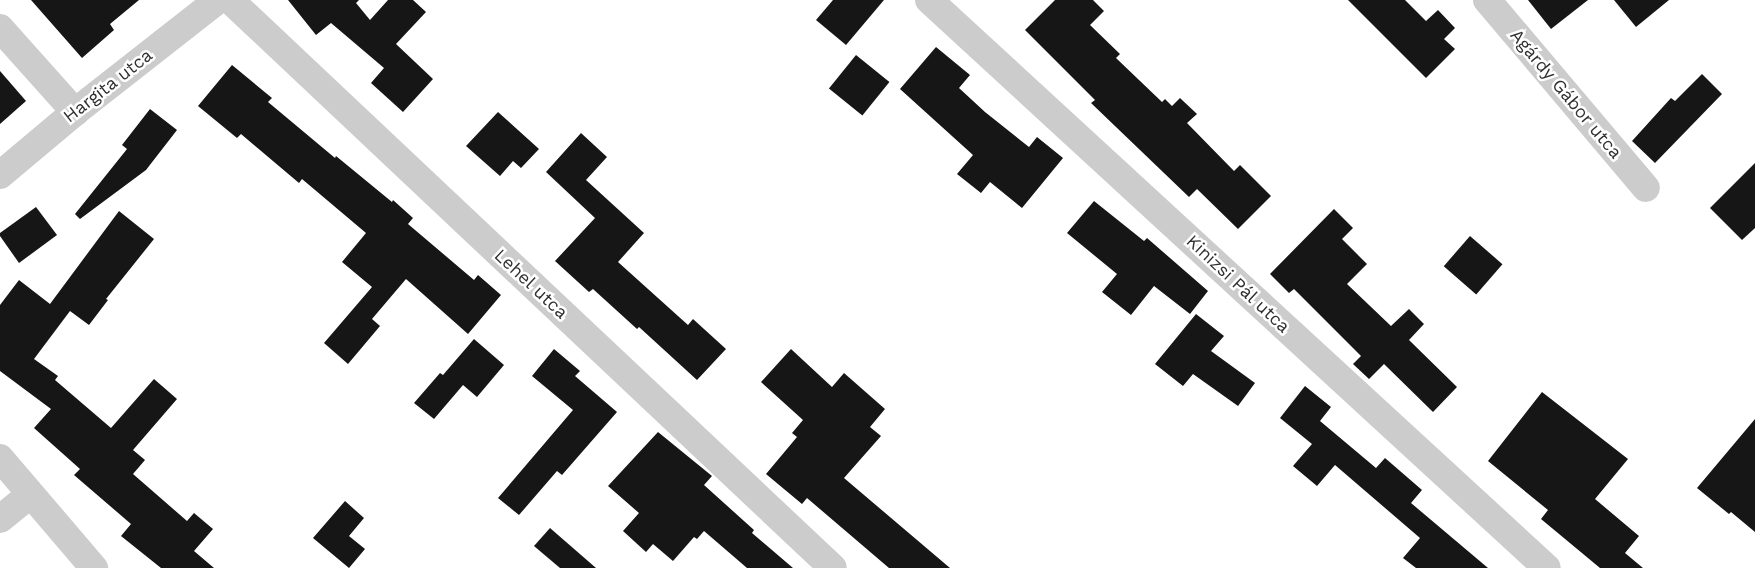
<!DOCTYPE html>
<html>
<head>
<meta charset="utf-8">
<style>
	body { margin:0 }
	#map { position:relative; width:1755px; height:568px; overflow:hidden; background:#fff; font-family:"Work Sans",sans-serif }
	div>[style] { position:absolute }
	.building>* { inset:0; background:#161616; transform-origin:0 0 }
	.minor>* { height:28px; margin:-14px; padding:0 14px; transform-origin:14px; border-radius:14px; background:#ccc }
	span { translate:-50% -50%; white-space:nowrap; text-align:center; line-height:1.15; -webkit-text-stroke:5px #fff; paint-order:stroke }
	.street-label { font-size:18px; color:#2f2f2f }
</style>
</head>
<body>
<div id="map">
	<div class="building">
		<i style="clip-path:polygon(31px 0,139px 0,110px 24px,114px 30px,82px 58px)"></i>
		<i style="clip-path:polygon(288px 0,359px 0,356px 3px,370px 20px,388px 0,413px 0,426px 12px,396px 44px,433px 79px,403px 112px,371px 83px,384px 68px,331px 23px,316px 35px)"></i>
		<i style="clip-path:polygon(833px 0,884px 0,846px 45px,816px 20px)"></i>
		<i style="clip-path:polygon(1055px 0,1093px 0,1104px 11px,1090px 25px,1120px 54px,1116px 58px,1162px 102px,1165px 99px,1172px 106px,1180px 98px,1197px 114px,1187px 123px,1234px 171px,1240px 165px,1271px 196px,1238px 229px,1197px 189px,1189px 197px,1091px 103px,1095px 100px,1025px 30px)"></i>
		<i style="clip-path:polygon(1348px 0,1405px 0,1426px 21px,1438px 10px,1455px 28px,1444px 39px,1455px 49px,1426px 78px)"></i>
		<i style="clip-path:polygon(1528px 0,1588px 0,1551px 29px)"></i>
		<i style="clip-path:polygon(1614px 0,1669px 0,1636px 27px)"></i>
		<i style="clip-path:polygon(936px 47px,970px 75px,959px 88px,985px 112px,1029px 147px,1037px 137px,1063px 158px,1022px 208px,990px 182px,981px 193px,957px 174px,973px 155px,900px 89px)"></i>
		<i style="left:856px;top:55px;width:43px;height:43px;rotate:39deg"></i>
		<i style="clip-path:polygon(232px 65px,272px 98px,268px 102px,335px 158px,336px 156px,392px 202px,393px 200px,413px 218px,408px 224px,474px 280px,478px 275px,501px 295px,468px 334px,406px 279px,372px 319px,380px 326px,348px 364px,324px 343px,372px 287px,342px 262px,366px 233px,302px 179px,299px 183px,241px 134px,237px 138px,198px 106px)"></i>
		<i style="clip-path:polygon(0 71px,26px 101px,0 124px)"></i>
		<i style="clip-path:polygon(1702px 74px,1722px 94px,1655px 163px,1632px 141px,1671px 98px,1675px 101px)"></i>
		<i style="clip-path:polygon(150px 109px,177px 130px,146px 170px,80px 219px,75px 214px,127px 149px,122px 145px)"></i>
		<i style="clip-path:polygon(498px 112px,539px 149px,521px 168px,513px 161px,500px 176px,466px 146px)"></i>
		<i style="clip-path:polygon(581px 133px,607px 157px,586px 180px,644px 233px,618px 262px,688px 325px,693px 319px,726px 349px,697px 380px,639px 327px,637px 329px,593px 289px,589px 292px,555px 261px,595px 218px,546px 172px)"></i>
		<i style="clip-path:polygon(1755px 163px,1755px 228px,1742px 240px,1710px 208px)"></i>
		<i style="clip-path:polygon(1094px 201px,1144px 241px,1147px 238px,1208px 291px,1190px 314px,1154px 286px,1131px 315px,1102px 292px,1117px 274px,1067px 233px)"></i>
		<i style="clip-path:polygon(36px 207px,57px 235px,19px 263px,0 236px,0 233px)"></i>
		<i style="clip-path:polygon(1334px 209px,1353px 228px,1342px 239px,1367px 264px,1347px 284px,1391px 326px,1409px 309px,1424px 324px,1409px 340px,1457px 387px,1433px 412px,1384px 364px,1369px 379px,1353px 364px,1361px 356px,1294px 289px,1289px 293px,1270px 274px)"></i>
		<i style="clip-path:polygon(119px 211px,154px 239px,106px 299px,108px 300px,89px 325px,70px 311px,34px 359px,58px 376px,55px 380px,111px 428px,154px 379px,177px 399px,133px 450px,145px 460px,133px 474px,187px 521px,194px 513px,213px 529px,194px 551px,214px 568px,161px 568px,121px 536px,131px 524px,74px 475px,80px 469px,34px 428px,51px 409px,0 371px,0 305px,19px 280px,50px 304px)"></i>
		<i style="left:1470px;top:236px;width:43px;height:40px;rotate:41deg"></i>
		<i style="clip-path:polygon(1196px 314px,1224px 336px,1211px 351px,1255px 383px,1238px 406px,1193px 374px,1183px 386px,1155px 364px)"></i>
		<i style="clip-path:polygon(474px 339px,504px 365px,477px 397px,463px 385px,434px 419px,414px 403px,440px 373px,443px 375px)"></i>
		<i style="clip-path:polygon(554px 349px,580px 371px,575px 376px,617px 412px,562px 475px,557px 471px,519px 515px,498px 498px,573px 410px,532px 376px)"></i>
		<i style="clip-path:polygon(791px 349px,832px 387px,844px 373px,885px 409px,870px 427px,881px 436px,844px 478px,950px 568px,889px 568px,807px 498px,802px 504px,766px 474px,797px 437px,792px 433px,803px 420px,761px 382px)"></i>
		<i style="clip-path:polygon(1305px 386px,1331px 407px,1320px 421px,1376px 468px,1385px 458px,1422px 490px,1411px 503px,1488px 568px,1416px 568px,1403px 558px,1420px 538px,1335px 465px,1317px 486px,1293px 466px,1312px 444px,1280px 418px)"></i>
		<i style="clip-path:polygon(1542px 392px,1628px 459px,1595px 499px,1639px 536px,1625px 553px,1643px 568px,1600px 568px,1541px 519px,1548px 510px,1488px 461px)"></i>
		<i style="clip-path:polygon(1755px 419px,1755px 532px,1731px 512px,1729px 514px,1697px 488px)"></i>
		<i style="clip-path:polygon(658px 432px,712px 476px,704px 485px,754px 530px,752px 533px,793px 568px,747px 568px,704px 531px,697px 539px,694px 537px,673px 561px,653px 544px,646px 552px,623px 531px,639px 513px,608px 486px)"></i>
		<i style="clip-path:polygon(345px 501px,364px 518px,349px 536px,365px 549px,349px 568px,313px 538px)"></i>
		<i style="clip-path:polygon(550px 528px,596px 568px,560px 568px,534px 546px)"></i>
	</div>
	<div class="minor">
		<i style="left:230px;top:0;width:828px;rotate:43.29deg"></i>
		<i style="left:929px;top:0;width:839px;rotate:42.59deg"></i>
		<i style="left:1487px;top:0;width:246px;rotate:49.8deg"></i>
		<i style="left:0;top:28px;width:113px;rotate:48.2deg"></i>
		<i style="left:0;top:175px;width:98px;rotate:-40deg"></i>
		<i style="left:75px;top:112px;width:182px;rotate:-38.1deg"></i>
		<i style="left:0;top:458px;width:145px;rotate:49.5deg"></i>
		<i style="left:0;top:519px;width:38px;rotate:-39deg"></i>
	</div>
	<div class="street-label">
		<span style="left:108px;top:86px;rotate:-38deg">Hargita utca</span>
		<span style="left:1566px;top:94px;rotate:50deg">Agárdy Gábor utca</span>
		<span style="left:531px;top:284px;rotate:43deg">Lehel utca</span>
		<span style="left:1238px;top:284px;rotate:43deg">Kinizsi Pál utca</span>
	</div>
</div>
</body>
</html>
